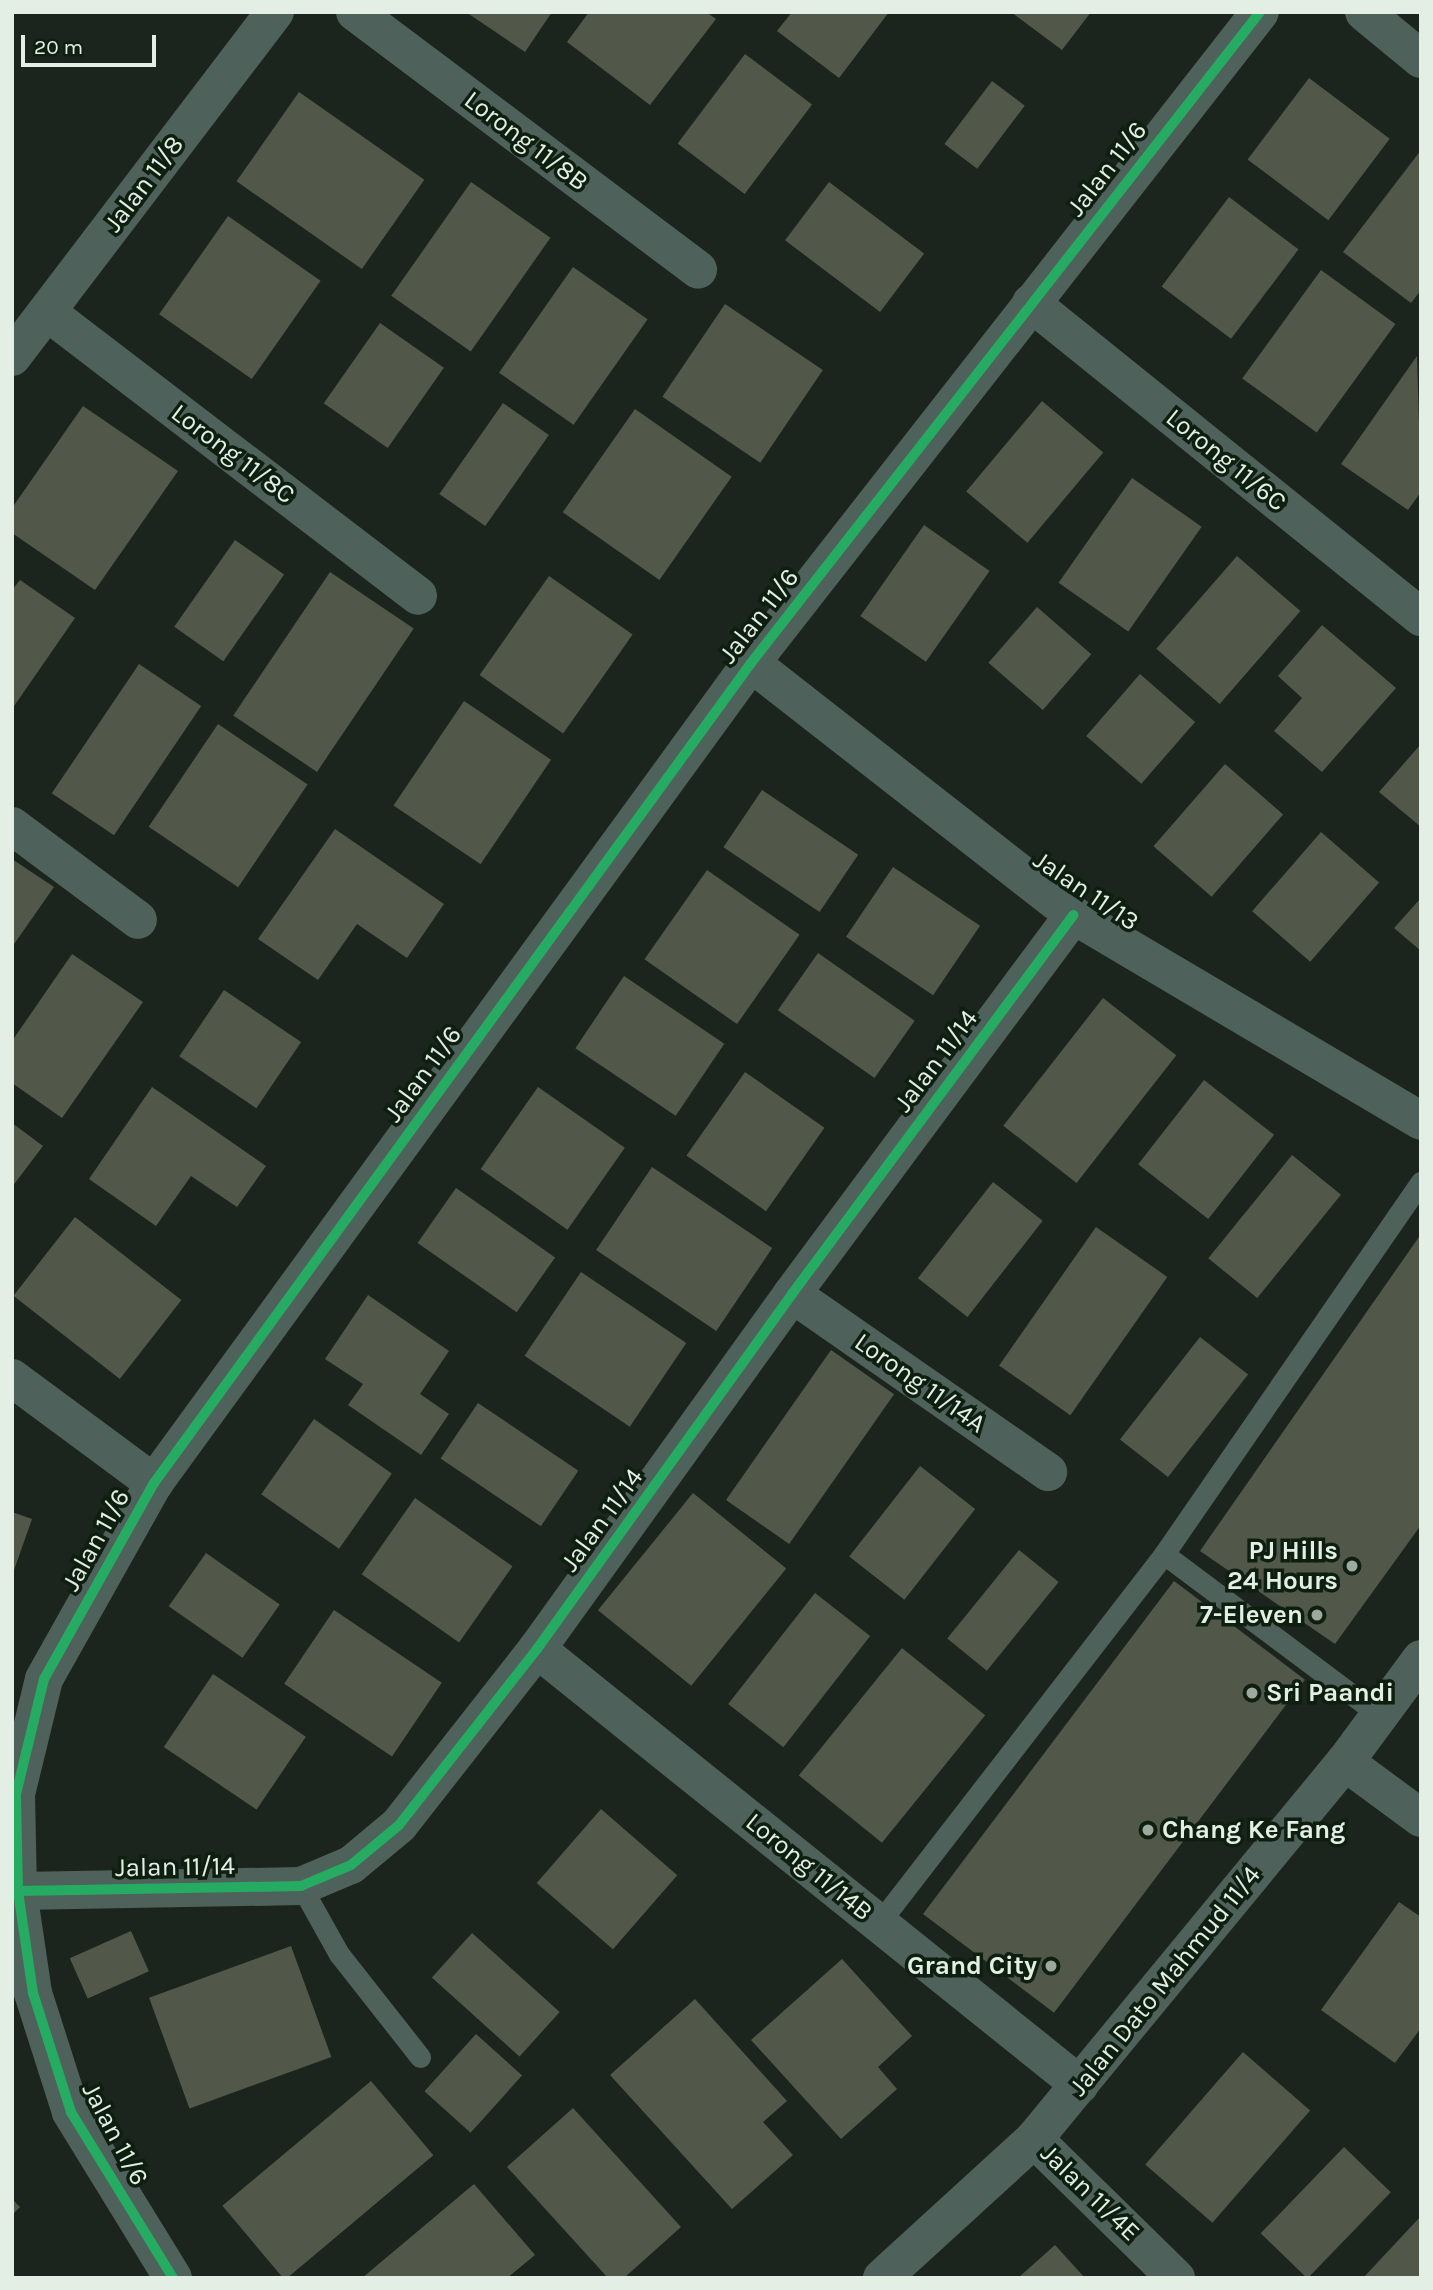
<!DOCTYPE html>
<html>
<head>
<meta charset="utf-8">
<style>
	body { margin:0 }
	#map { position:relative; width:1433px; height:2290px; overflow:hidden; background:#1c251d; font-family:Karla,sans-serif }
	div>[style] { position:absolute }
	.building>* { inset:0; background:#51584a; transform-origin:0 0 }
	.service>* { height:21px; margin:-10.5px; padding:0 10.5px; transform-origin:10.5px; border-radius:10.5px; background:#4f615b }
	.minor>* { height:38px; margin:-19px; padding:0 19px; transform-origin:19px; border-radius:19px; background:#4f615b }
	.tertiary>* { height:38px; margin:-19px; padding:0 19px; transform-origin:19px; border-radius:19px; background:#4f615b }
	.cycleway>* { height:10px; margin:-5px; padding:0 5px; transform-origin:5px; border-radius:5px; background:#26ab63 }
	.dots>* { width:19px; height:19px; translate:-50% -50%; box-sizing:border-box; border:4px solid #0e1f10; border-radius:50% }
	span { translate:-50% -50%; white-space:nowrap; text-align:center; line-height:1.15; -webkit-text-stroke:7px #0e1f10; paint-order:stroke }
	.street-label { font-size:26px; color:#e3eee4 }
	.poi-label { font-size:26px; color:#e3eee4; font-weight:700 }
	.right { translate:-100% -50%; text-align:right }
	.left { translate:0 -50%; text-align:left }
	.frame { position:absolute; inset:0; border:14px solid #e3eee4; pointer-events:none }
	.scale { position:absolute; left:21px; top:35px; width:135px; height:32px; box-sizing:border-box; border:4px solid #e3eee4; border-top:0; padding-left:9px; font-size:21px; line-height:24px; white-space:nowrap; color:#e3eee4; -webkit-text-stroke:5px #0e1f10; paint-order:stroke }
</style>
</head>
<body>
<div id="map">
	<div class="building">
		<i style="clip-path:polygon(466px 12px,552px 12px,525px 52px)"></i>
		<i style="clip-path:polygon(589px 12px,706px 12px,716px 19px,650px 105px,567px 42px)"></i>
		<i style="clip-path:polygon(792px 12px,889px 12px,839px 78px,777px 31px)"></i>
		<i style="clip-path:polygon(1011px 12px,1091px 12px,1062px 50px)"></i>
		<i style="left:745px;top:54px;width:84px;height:112px;rotate:37deg"></i>
		<i style="left:1309px;top:78px;width:101px;height:102px;rotate:37deg"></i>
		<i style="left:992px;top:81px;width:41px;height:79px;rotate:37deg"></i>
		<i style="left:299px;top:92px;width:153px;height:109px;rotate:35deg"></i>
		<i style="clip-path:polygon(1421px 150px,1421px 290px,1411px 303px,1343px 252px)"></i>
		<i style="left:471px;top:182px;width:97px;height:139px;rotate:35deg"></i>
		<i style="left:829px;top:182px;width:119px;height:73px;rotate:37deg"></i>
		<i style="left:1229px;top:197px;width:87px;height:112px;rotate:37deg"></i>
		<i style="left:228px;top:216px;width:113px;height:120px;rotate:35deg"></i>
		<i style="left:573px;top:267px;width:91px;height:129px;rotate:35deg"></i>
		<i style="left:1321px;top:270px;width:92px;height:134px;rotate:36deg"></i>
		<i style="left:725px;top:304px;width:118px;height:112px;rotate:34deg"></i>
		<i style="left:380px;top:323px;width:78px;height:98px;rotate:35deg"></i>
		<i style="clip-path:polygon(1417px 356px,1421px 492px,1408px 510px,1341px 464px)"></i>
		<i style="left:1042px;top:401px;width:80px;height:118px;rotate:40deg"></i>
		<i style="left:503px;top:403px;width:56px;height:111px;rotate:35deg"></i>
		<i style="clip-path:polygon(83px 406px,178px 471px,95px 590px,12px 533px,12px 508px)"></i>
		<i style="left:635px;top:409px;width:118px;height:126px;rotate:35deg"></i>
		<i style="left:1132px;top:478px;width:85px;height:128px;rotate:35deg"></i>
		<i style="left:924px;top:525px;width:80px;height:111px;rotate:35deg"></i>
		<i style="left:235px;top:540px;width:60px;height:106px;rotate:35deg"></i>
		<i style="left:1237px;top:556px;width:84px;height:123px;rotate:41deg"></i>
		<i style="left:330px;top:572px;width:101px;height:173px;rotate:34deg"></i>
		<i style="left:549px;top:576px;width:102px;height:121px;rotate:35deg"></i>
		<i style="clip-path:polygon(20px 580px,75px 618px,12px 709px,12px 590px)"></i>
		<i style="left:1037px;top:607px;width:72px;height:74px;rotate:41deg"></i>
		<i style="clip-path:polygon(1322px 625px,1396px 688px,1322px 772px,1274px 731px,1302px 698px,1278px 676px)"></i>
		<i style="left:139px;top:664px;width:75px;height:156px;rotate:34deg"></i>
		<i style="left:1140px;top:674px;width:73px;height:82px;rotate:41deg"></i>
		<i style="left:464px;top:701px;width:105px;height:126px;rotate:34deg"></i>
		<i style="left:218px;top:724px;width:108px;height:124px;rotate:34deg"></i>
		<i style="clip-path:polygon(1421px 744px,1421px 827px,1379px 792px)"></i>
		<i style="left:1225px;top:764px;width:77px;height:109px;rotate:41deg"></i>
		<i style="left:762px;top:790px;width:116px;height:69px;rotate:34deg"></i>
		<i style="clip-path:polygon(335px 829px,444px 904px,407px 958px,357px 924px,318px 980px,258px 939px)"></i>
		<i style="left:1321px;top:832px;width:77px;height:105px;rotate:41deg"></i>
		<i style="clip-path:polygon(12px 859px,54px 887px,12px 947px)"></i>
		<i style="left:893px;top:867px;width:105px;height:84px;rotate:34deg"></i>
		<i style="left:707px;top:870px;width:113px;height:109px;rotate:35deg"></i>
		<i style="clip-path:polygon(1421px 898px,1421px 951px,1394px 928px)"></i>
		<i style="left:818px;top:953px;width:118px;height:70px;rotate:35deg"></i>
		<i style="clip-path:polygon(72px 954px,143px 1002px,62px 1118px,12px 1083px,12px 1041px)"></i>
		<i style="left:624px;top:976px;width:121px;height:87px;rotate:34deg"></i>
		<i style="left:224px;top:990px;width:93px;height:80px;rotate:34deg"></i>
		<i style="left:1103px;top:998px;width:93px;height:162px;rotate:38deg"></i>
		<i style="left:745px;top:1072px;width:97px;height:102px;rotate:35deg"></i>
		<i style="left:1204px;top:1080px;width:89px;height:107px;rotate:38deg"></i>
		<i style="clip-path:polygon(152px 1087px,266px 1166px,237px 1207px,191px 1176px,156px 1226px,89px 1179px)"></i>
		<i style="left:538px;top:1087px;width:106px;height:100px;rotate:35deg"></i>
		<i style="clip-path:polygon(12px 1123px,43px 1146px,12px 1187px)"></i>
		<i style="left:1292px;top:1155px;width:63px;height:133px;rotate:39deg"></i>
		<i style="left:652px;top:1167px;width:145px;height:100px;rotate:34deg"></i>
		<i style="left:993px;top:1182px;width:63px;height:122px;rotate:38deg"></i>
		<i style="left:456px;top:1188px;width:121px;height:67px;rotate:35deg"></i>
		<i style="left:75px;top:1217px;width:135px;height:100px;rotate:38deg"></i>
		<i style="left:1096px;top:1227px;width:87px;height:169px;rotate:35deg"></i>
		<i style="clip-path:polygon(1421px 1234px,1421px 1525px,1335px 1644px,1200px 1551px)"></i>
		<i style="left:581px;top:1272px;width:127px;height:101px;rotate:34deg"></i>
		<i style="clip-path:polygon(368px 1295px,449px 1351px,420px 1394px,449px 1414px,421px 1455px,348px 1405px,363px 1384px,325px 1359px)"></i>
		<i style="left:1200px;top:1337px;width:61px;height:130px;rotate:38deg"></i>
		<i style="left:831px;top:1350px;width:77px;height:183px;rotate:35deg"></i>
		<i style="left:478px;top:1403px;width:121px;height:67px;rotate:34deg"></i>
		<i style="left:314px;top:1419px;width:95px;height:92px;rotate:35deg"></i>
		<i style="left:920px;top:1466px;width:70px;height:115px;rotate:38deg"></i>
		<i style="left:693px;top:1493px;width:120px;height:151px;rotate:39deg"></i>
		<i style="left:415px;top:1498px;width:119px;height:93px;rotate:35deg"></i>
		<i style="clip-path:polygon(12px 1512px,32px 1519px,13px 1573px,12px 1573px)"></i>
		<i style="left:1019px;top:1550px;width:51px;height:114px;rotate:39deg"></i>
		<i style="left:206px;top:1553px;width:90px;height:65px;rotate:35deg"></i>
		<i style="left:1174px;top:1581px;width:164px;height:417px;rotate:37deg"></i>
		<i style="left:815px;top:1593px;width:70px;height:141px;rotate:38deg"></i>
		<i style="left:334px;top:1610px;width:130px;height:89px;rotate:34deg"></i>
		<i style="left:902px;top:1648px;width:107px;height:164px;rotate:39deg"></i>
		<i style="left:213px;top:1674px;width:112px;height:88px;rotate:34deg"></i>
		<i style="left:601px;top:1809px;width:101px;height:98px;rotate:41deg"></i>
		<i style="clip-path:polygon(1399px 1902px,1421px 1917px,1421px 2028px,1395px 2063px,1321px 2010px)"></i>
		<i style="left:131px;top:1931px;width:44px;height:67px;rotate:66deg"></i>
		<i style="left:472px;top:1933px;width:118px;height:60px;rotate:42deg"></i>
		<i style="left:291px;top:1946px;width:118px;height:151px;rotate:70deg"></i>
		<i style="clip-path:polygon(842px 1959px,912px 2036px,878px 2067px,897px 2089px,841px 2139px,751px 2040px)"></i>
		<i style="clip-path:polygon(695px 1999px,787px 2101px,763px 2122px,793px 2155px,732px 2209px,610px 2075px)"></i>
		<i style="left:476px;top:2034px;width:62px;height:77px;rotate:42deg"></i>
		<i style="left:1243px;top:2052px;width:89px;height:149px;rotate:41deg"></i>
		<i style="left:371px;top:2081px;width:97px;height:194px;rotate:50deg"></i>
		<i style="clip-path:polygon(573px 2108px,681px 2227px,624px 2278px,608px 2278px,507px 2167px)"></i>
		<i style="left:1344px;top:2147px;width:65px;height:120px;rotate:44deg"></i>
		<i style="clip-path:polygon(474px 2184px,535px 2255px,507px 2278px,362px 2278px)"></i>
		<i style="clip-path:polygon(12px 2199px,20px 2207px,12px 2215px)"></i>
		<i style="clip-path:polygon(1421px 2216px,1421px 2278px,1363px 2278px)"></i>
		<i style="clip-path:polygon(1055px 2245px,1085px 2278px,1018px 2278px)"></i>
	</div>
	<div class="service">
		<i style="left:1164px;top:1554px;width:269px;rotate:36.8deg"></i>
		<i style="left:301px;top:1886px;width:78px;rotate:60.8deg"></i>
		<i style="left:339px;top:1954px;width:131px;rotate:51.8deg"></i>
		<i style="left:879px;top:1923px;width:466px;rotate:-52.3deg"></i>
		<i style="left:1164px;top:1554px;width:452px;rotate:-55.4deg"></i>
	</div>
	<div class="minor">
		<i style="left:355px;top:12px;width:429px;rotate:36.9deg"></i>
		<i style="left:1364px;top:12px;width:74px;rotate:39.5deg"></i>
		<i style="left:1031px;top:303px;width:501px;rotate:38.84deg"></i>
		<i style="left:47px;top:312px;width:467px;rotate:37.4deg"></i>
		<i style="left:12px;top:357px;width:434px;rotate:-52.7deg"></i>
		<i style="left:751px;top:663px;width:409px;rotate:38deg"></i>
		<i style="left:1073px;top:915px;width:404px;rotate:30.6deg"></i>
		<i style="left:12px;top:826px;width:157px;rotate:36.7deg"></i>
		<i style="left:792px;top:1294px;width:312px;rotate:34.8deg"></i>
		<i style="left:12px;top:1378px;width:177px;rotate:36.5deg"></i>
		<i style="left:537px;top:1649px;width:696px;rotate:38.76deg"></i>
		<i style="left:1345px;top:1762px;width:94px;rotate:36.4deg"></i>
		<i style="left:18px;top:1891px;width:283px;rotate:-1deg"></i>
		<i style="left:301px;top:1886px;width:54px;rotate:-22.8deg"></i>
		<i style="left:351px;top:1865px;width:62px;rotate:-39.8deg"></i>
		<i style="left:399px;top:1825px;width:224px;rotate:-51.9deg"></i>
		<i style="left:537px;top:1649px;width:437px;rotate:-54.3deg"></i>
		<i style="left:792px;top:1294px;width:472px;rotate:-53.4deg"></i>
		<i style="left:1034px;top:2139px;width:199px;rotate:44.4deg"></i>
		<i style="left:173px;top:2278px;width:195px;rotate:-121.6deg"></i>
		<i style="left:71px;top:2112px;width:125px;rotate:-107.7deg"></i>
		<i style="left:33px;top:1993px;width:103px;rotate:-98.4deg"></i>
		<i style="left:18px;top:1891px;width:97px;rotate:-91.2deg"></i>
		<i style="left:16px;top:1794px;width:118px;rotate:-76.3deg"></i>
		<i style="left:44px;top:1679px;width:225px;rotate:-60.7deg"></i>
		<i style="left:154px;top:1483px;width:1014px;rotate:-53.94deg"></i>
		<i style="left:751px;top:663px;width:826px;rotate:-51.98deg"></i>
	</div>
	<div class="tertiary">
		<i style="left:882px;top:2278px;width:206px;rotate:-42.4deg"></i>
		<i style="left:1034px;top:2139px;width:489px;rotate:-50.5deg"></i>
		<i style="left:1345px;top:1762px;width:128px;rotate:-53.6deg"></i>
	</div>
	<div class="cycleway">
		<i style="left:18px;top:1891px;width:283px;rotate:-1deg"></i>
		<i style="left:301px;top:1886px;width:54px;rotate:-22.8deg"></i>
		<i style="left:351px;top:1865px;width:62px;rotate:-39.8deg"></i>
		<i style="left:399px;top:1825px;width:224px;rotate:-51.9deg"></i>
		<i style="left:537px;top:1649px;width:437px;rotate:-54.3deg"></i>
		<i style="left:792px;top:1294px;width:472px;rotate:-53.4deg"></i>
		<i style="left:173px;top:2278px;width:195px;rotate:-121.6deg"></i>
		<i style="left:71px;top:2112px;width:125px;rotate:-107.7deg"></i>
		<i style="left:33px;top:1993px;width:103px;rotate:-98.4deg"></i>
		<i style="left:18px;top:1891px;width:97px;rotate:-91.2deg"></i>
		<i style="left:16px;top:1794px;width:118px;rotate:-76.3deg"></i>
		<i style="left:44px;top:1679px;width:225px;rotate:-60.7deg"></i>
		<i style="left:154px;top:1483px;width:1014px;rotate:-53.94deg"></i>
		<i style="left:751px;top:663px;width:826px;rotate:-51.98deg"></i>
	</div>
	<div class="dots">
		<i style="left:1352px;top:1566px;background:#9da89e"></i>
		<i style="left:1317px;top:1615px;background:#9da89e"></i>
		<i style="left:1252px;top:1693px;background:#9da89e"></i>
		<i style="left:1148px;top:1830px;background:#9da89e"></i>
		<i style="left:1051px;top:1966px;background:#9da89e"></i>
	</div>
	<div class="street-label">
		<span style="left:526px;top:141px;rotate:37deg">Lorong 11/8B</span>
		<span style="left:1107px;top:169px;rotate:-52deg">Jalan 11/6</span>
		<span style="left:144px;top:184px;rotate:-53deg">Jalan 11/8</span>
		<span style="left:233px;top:454px;rotate:37deg">Lorong 11/8C</span>
		<span style="left:1226px;top:460px;rotate:39deg">Lorong 11/6C</span>
		<span style="left:759px;top:616px;rotate:-52deg">Jalan 11/6</span>
		<span style="left:1086px;top:891px;rotate:34deg">Jalan 11/13</span>
		<span style="left:936px;top:1061px;rotate:-53deg">Jalan 11/14</span>
		<span style="left:423px;top:1074px;rotate:-54deg">Jalan 11/6</span>
		<span style="left:920px;top:1383px;rotate:35deg">Lorong 11/14A</span>
		<span style="left:602px;top:1520px;rotate:-54deg">Jalan 11/14</span>
		<span style="left:96px;top:1540px;rotate:-61deg">Jalan 11/6</span>
		<span style="left:175px;top:1867px;rotate:-1deg">Jalan 11/14</span>
		<span style="left:809px;top:1867px;rotate:39deg">Lorong 11/14B</span>
		<span style="left:1165px;top:1981px;rotate:-51deg">Jalan Dato Mahmud 11/4</span>
		<span style="left:115px;top:2134px;rotate:62deg">Jalan 11/6</span>
		<span style="left:1090px;top:2193px;rotate:44deg">Jalan 11/4E</span>
	</div>
	<div class="poi-label">
		<span class="right" style="left:1338px;top:1566px">PJ Hills<br>24 Hours</span>
		<span class="right" style="left:1303px;top:1615px">7-Eleven</span>
		<span class="left" style="left:1266px;top:1693px">Sri Paandi</span>
		<span class="left" style="left:1162px;top:1830px">Chang Ke Fang</span>
		<span class="right" style="left:1037px;top:1966px">Grand City</span>
	</div>
	<div class="frame"></div>
	<div class="scale">20 m</div>
</div>
</body>
</html>
